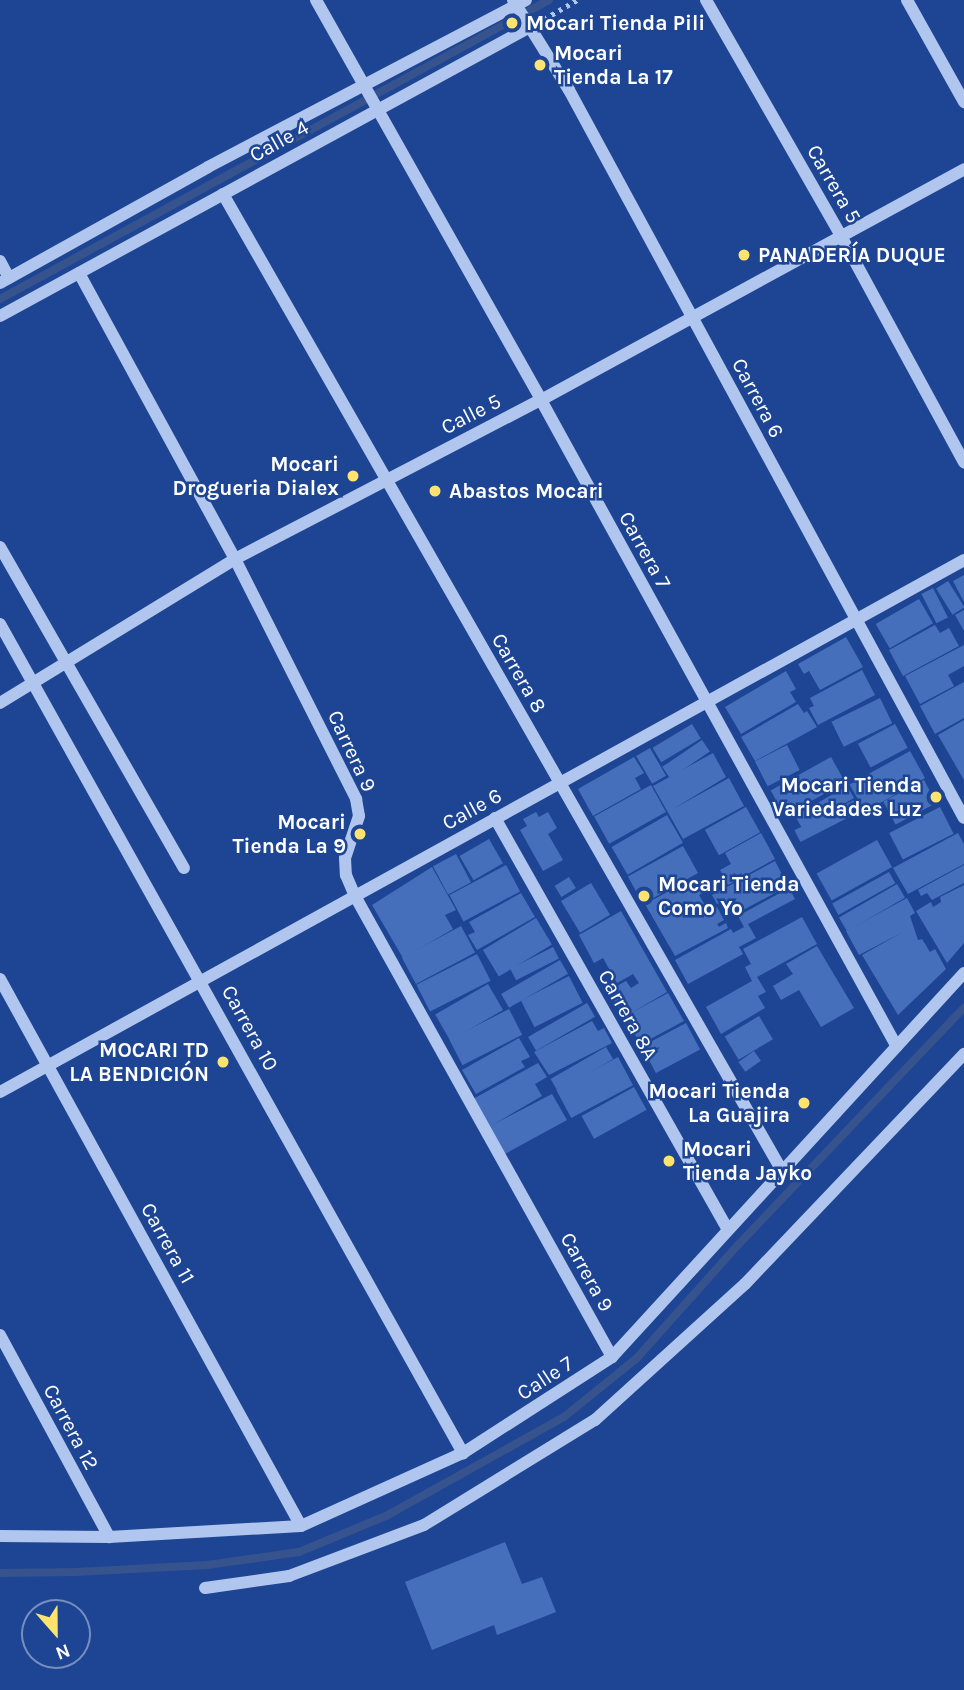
<!DOCTYPE html>
<html>
<head>
<meta charset="utf-8">
<style>
	body { margin:0 }
	#map { position:relative; width:964px; height:1690px; overflow:hidden; background:#1d4594; font-family:Karla,sans-serif }
	div>[style] { position:absolute }
	.stream>* { height:8px; margin:-4px; padding:0 4px; transform-origin:4px; border-radius:4px; background:#36538d }
	.building>* { inset:0; background:#466fbb; transform-origin:0 0 }
	.path>* { height:4.5px; margin-top:-2.25px; transform-origin:0; background:repeating-linear-gradient(90deg,#b0c6ef 0 3.5px,transparent 0 8.5px) }
	.minor>* { height:12px; margin:-6px; padding:0 6px; transform-origin:6px; border-radius:6px; background:#b0c6ef }
	.dots>* { width:19px; height:19px; translate:-50% -50%; box-sizing:border-box; border:4px solid #1d4594; border-radius:50% }
	span { translate:-50% -50%; white-space:nowrap; text-align:center; line-height:1.15; -webkit-text-stroke:5px #1d4594; paint-order:stroke }
	.poi-label { font-size:21px; color:#fff; font-weight:700 }
	.left { translate:0 -50%; text-align:left }
	.right { translate:-100% -50%; text-align:right }
	.street-label { font-size:21px; color:#fff }
	.north { position:absolute; left:21px; top:1599px; width:70px; height:70px; box-sizing:border-box; background:#1d4594; border:2px solid #778fbf; border-radius:50%; rotate:159deg; font-size:19px; font-weight:700; line-height:28px; text-align:center; color:#fff }
	.north::after { content:''; display:block; margin:auto; width:24px; height:32px; background:#fee36f; clip-path:polygon(50% 0,100% 100%,50% 72%,0 100%) }
</style>
</head>
<body>
<div id="map">
	<div class="stream">
		<i style="left:0;top:299px;width:625px;rotate:-28.57deg"></i>
		<i style="left:0;top:1573px;width:76px;rotate:-0.8deg"></i>
		<i style="left:76px;top:1572px;width:131px;rotate:-3.1deg"></i>
		<i style="left:207px;top:1565px;width:93px;rotate:-8deg"></i>
		<i style="left:299px;top:1552px;width:94px;rotate:-22.5deg"></i>
		<i style="left:386px;top:1516px;width:204px;rotate:-29.1deg"></i>
		<i style="left:564px;top:1417px;width:92px;rotate:-38.9deg"></i>
		<i style="left:636px;top:1359px;width:153px;rotate:-48.2deg"></i>
		<i style="left:738px;top:1245px;width:327px;rotate:-46.4deg"></i>
	</div>
	<div class="building">
		<i style="clip-path:polygon(964px 575px,964px 602px,953px 581px)"></i>
		<i style="left:948px;top:581px;width:31px;height:14px;rotate:58deg"></i>
		<i style="left:933px;top:588px;width:33px;height:13px;rotate:63deg"></i>
		<i style="left:919px;top:599px;width:28px;height:50px;rotate:60deg"></i>
		<i style="clip-path:polygon(964px 610px,964px 631px,955px 615px)"></i>
		<i style="clip-path:polygon(935px 625px,940px 633px,949px 628px,959px 646px,903px 676px,889px 650px)"></i>
		<i style="clip-path:polygon(846px 637px,863px 667px,820px 690px,809px 671px,804px 674px,798px 664px)"></i>
		<i style="clip-path:polygon(964px 645px,964px 666px,948px 675px,954px 686px,920px 704px,905px 676px)"></i>
		<i style="clip-path:polygon(862px 670px,875px 695px,818px 725px,809px 708px,814px 706px,810px 698px)"></i>
		<i style="clip-path:polygon(786px 671px,796px 689px,790px 692px,796px 702px,741px 734px,725px 707px)"></i>
		<i style="clip-path:polygon(964px 682px,964px 718px,935px 734px,920px 706px)"></i>
		<i style="left:880px;top:698px;width:28px;height:54px;rotate:64deg"></i>
		<i style="clip-path:polygon(798px 704px,804px 713px,807px 711px,817px 727px,755px 761px,741px 737px)"></i>
		<i style="clip-path:polygon(964px 720px,964px 780px,938px 735px)"></i>
		<i style="left:692px;top:724px;width:17px;height:46px;rotate:59deg"></i>
		<i style="left:895px;top:724px;width:27px;height:42px;rotate:62deg"></i>
		<i style="left:702px;top:740px;width:14px;height:48px;rotate:56deg"></i>
		<i style="left:787px;top:745px;width:28px;height:36px;rotate:63deg"></i>
		<i style="left:650px;top:748px;width:32px;height:16px;rotate:60deg"></i>
		<i style="left:910px;top:751px;width:31px;height:69px;rotate:61deg"></i>
		<i style="clip-path:polygon(713px 753px,726px 777px,673px 809px,729px 778px,744px 806px,683px 839px,653px 786px)"></i>
		<i style="clip-path:polygon(634px 757px,644px 773px,635px 778px,641px 789px,593px 816px,578px 789px)"></i>
		<i style="left:831px;top:757px;width:29px;height:69px;rotate:61deg"></i>
		<i style="left:924px;top:780px;width:26px;height:46px;rotate:62deg"></i>
		<i style="left:651px;top:785px;width:31px;height:65px;rotate:61deg"></i>
		<i style="left:847px;top:786px;width:14px;height:60px;rotate:60deg"></i>
		<i style="left:856px;top:799px;width:13px;height:69px;rotate:63deg"></i>
		<i style="left:746px;top:807px;width:29px;height:47px;rotate:61deg"></i>
		<i style="left:940px;top:807px;width:30px;height:57px;rotate:63deg"></i>
		<i style="clip-path:polygon(536px 812px,539px 817px,548px 812px,557px 828px,548px 834px,563px 860px,543px 871px,520px 830px,527px 826px,523px 819px)"></i>
		<i style="left:667px;top:815px;width:32px;height:64px;rotate:60deg"></i>
		<i style="clip-path:polygon(761px 833px,775px 859px,728px 885px,720px 870px,731px 864px,725px 853px)"></i>
		<i style="clip-path:polygon(958px 833px,964px 844px,964px 864px,908px 894px,893px 868px)"></i>
		<i style="left:489px;top:839px;width:28px;height:34px;rotate:60deg"></i>
		<i style="left:877px;top:840px;width:31px;height:69px;rotate:61deg"></i>
		<i style="left:683px;top:846px;width:31px;height:63px;rotate:61deg"></i>
		<i style="left:456px;top:854px;width:32px;height:26px;rotate:62deg"></i>
		<i style="clip-path:polygon(775px 861px,788px 886px,732px 916px,724px 901px,717px 904px,712px 895px)"></i>
		<i style="left:506px;top:865px;width:30px;height:64px;rotate:62deg"></i>
		<i style="clip-path:polygon(964px 865px,964px 883px,932px 900px,927px 893px,921px 896px,918px 890px)"></i>
		<i style="clip-path:polygon(432px 867px,456px 910px,445px 915px,453px 929px,403px 958px,372px 905px)"></i>
		<i style="left:889px;top:872px;width:13px;height:65px;rotate:61deg"></i>
		<i style="left:569px;top:877px;width:13px;height:17px;rotate:58deg"></i>
		<i style="clip-path:polygon(688px 881px,693px 889px,703px 883px,707px 890px,699px 895px,706px 907px,709px 906px,712px 911px,717px 907px,724px 920px,717px 924px,719px 927px,726px 923px,728px 928px,675px 956px,645px 904px)"></i>
		<i style="left:591px;top:883px;width:37px;height:35px;rotate:59deg"></i>
		<i style="left:897px;top:884px;width:16px;height:67px;rotate:60deg"></i>
		<i style="clip-path:polygon(964px 885px,964px 943px,947px 963px,916px 911px,931px 902px,933px 907px,941px 902px,940px 897px)"></i>
		<i style="clip-path:polygon(789px 888px,795px 899px,748px 924px,756px 938px,739px 947px,743px 954px,688px 984px,675px 960px,731px 929px,733px 933px,744px 927px,738px 916px)"></i>
		<i style="clip-path:polygon(521px 893px,535px 917px,477px 950px,468px 935px,475px 932px,469px 922px)"></i>
		<i style="clip-path:polygon(907px 898px,915px 913px,910px 916px,918px 940px,922px 939px,930px 952px,935px 949px,946px 969px,898px 1015px,862px 955px,903px 932px,859px 955px,846px 931px)"></i>
		<i style="clip-path:polygon(621px 911px,667px 992px,631px 1013px,668px 993px,684px 1021px,641px 1044px,608px 991px,626px 981px,631px 988px,639px 983px,633px 974px,617px 983px,603px 958px,594px 963px,579px 935px)"></i>
		<i style="clip-path:polygon(802px 917px,817px 944px,757px 977px,766px 992px,758px 996px,765px 1008px,721px 1034px,706px 1007px,752px 981px,745px 967px,751px 964px,743px 949px)"></i>
		<i style="left:536px;top:918px;width:31px;height:62px;rotate:59deg"></i>
		<i style="left:461px;top:926px;width:30px;height:67px;rotate:62deg"></i>
		<i style="clip-path:polygon(817px 946px,854px 1008px,821px 1027px,799px 990px,781px 1000px,773px 986px,793px 974px,786px 964px)"></i>
		<i style="left:553px;top:947px;width:13px;height:48px;rotate:63deg"></i>
		<i style="left:477px;top:954px;width:30px;height:68px;rotate:63deg"></i>
		<i style="left:560px;top:960px;width:16px;height:68px;rotate:60deg"></i>
		<i style="left:569px;top:976px;width:30px;height:54px;rotate:63deg"></i>
		<i style="left:488px;top:984px;width:30px;height:61px;rotate:60deg"></i>
		<i style="left:587px;top:1003px;width:16px;height:68px;rotate:60deg"></i>
		<i style="left:509px;top:1009px;width:29px;height:67px;rotate:63deg"></i>
		<i style="left:759px;top:1016px;width:27px;height:40px;rotate:59deg"></i>
		<i style="clip-path:polygon(592px 1021px,598px 1031px,604px 1028px,612px 1043px,549px 1075px,534px 1052px)"></i>
		<i style="left:686px;top:1023px;width:30px;height:50px;rotate:62deg"></i>
		<i style="clip-path:polygon(519px 1038px,530px 1057px,521px 1061px,525px 1067px,476px 1094px,462px 1070px)"></i>
		<i style="left:606px;top:1047px;width:14px;height:64px;rotate:60deg"></i>
		<i style="left:754px;top:1051px;width:12px;height:19px;rotate:55deg"></i>
		<i style="left:618px;top:1057px;width:32px;height:70px;rotate:62deg"></i>
		<i style="clip-path:polygon(538px 1063px,547px 1077px,535px 1084px,542px 1096px,494px 1124px,552px 1094px,567px 1120px,505px 1154px,473px 1099px)"></i>
		<i style="left:634px;top:1087px;width:26px;height:60px;rotate:61deg"></i>
		<i style="clip-path:polygon(505px 1542px,522px 1584px,542px 1577px,556px 1612px,497px 1635px,494px 1625px,432px 1650px,405px 1582px)"></i>
	</div>
	<div class="path">
		<i style="left:544px;top:19px;width:38px;rotate:-30deg"></i>
	</div>
	<div class="minor">
		<i style="left:316px;top:0;width:459px;rotate:60.6deg"></i>
		<i style="left:541px;top:400px;width:738px;rotate:61.18deg"></i>
		<i style="left:513px;top:0;width:106px;rotate:58.1deg"></i>
		<i style="left:569px;top:90px;width:828px;rotate:61.52deg"></i>
		<i style="left:706px;top:0;width:270px;rotate:60.2deg"></i>
		<i style="left:840px;top:234px;width:260px;rotate:61.5deg"></i>
		<i style="left:907px;top:0;width:117px;rotate:60.8deg"></i>
		<i style="left:223px;top:194px;width:1126px;rotate:60.22deg"></i>
		<i style="left:0;top:261px;width:19px;rotate:62deg"></i>
		<i style="left:79px;top:273px;width:326px;rotate:61.4deg"></i>
		<i style="left:235px;top:559px;width:269px;rotate:63.2deg"></i>
		<i style="left:356px;top:799px;width:17px;rotate:80deg"></i>
		<i style="left:359px;top:816px;width:44px;rotate:108.4deg"></i>
		<i style="left:345px;top:858px;width:17px;rotate:87deg"></i>
		<i style="left:346px;top:875px;width:23px;rotate:67deg"></i>
		<i style="left:355px;top:896px;width:528px;rotate:60.86deg"></i>
		<i style="left:0;top:283px;width:238px;rotate:-29.1deg"></i>
		<i style="left:208px;top:167px;width:359px;rotate:-27.7deg"></i>
		<i style="left:0;top:316px;width:601px;rotate:-28.61deg"></i>
		<i style="left:0;top:547px;width:370px;rotate:60.2deg"></i>
		<i style="left:0;top:624px;width:950px;rotate:60.82deg"></i>
		<i style="left:0;top:703px;width:276px;rotate:-31.5deg"></i>
		<i style="left:235px;top:559px;width:345px;rotate:-27.5deg"></i>
		<i style="left:541px;top:400px;width:482px;rotate:-28.6deg"></i>
		<i style="left:495px;top:818px;width:473px;rotate:60.5deg"></i>
		<i style="left:0;top:979px;width:624px;rotate:61.18deg"></i>
		<i style="left:0;top:1092px;width:1101px;rotate:-28.89deg"></i>
		<i style="left:0;top:1335px;width:230px;rotate:61.6deg"></i>
		<i style="left:0;top:1536px;width:109px;rotate:0.5deg"></i>
		<i style="left:109px;top:1537px;width:192px;rotate:-3.3deg"></i>
		<i style="left:301px;top:1526px;width:178px;rotate:-24.3deg"></i>
		<i style="left:463px;top:1453px;width:177px;rotate:-32.8deg"></i>
		<i style="left:612px;top:1357px;width:521px;rotate:-47.49deg"></i>
		<i style="left:205px;top:1588px;width:85px;rotate:-8.1deg"></i>
		<i style="left:289px;top:1576px;width:144px;rotate:-20.7deg"></i>
		<i style="left:424px;top:1525px;width:201px;rotate:-31.6deg"></i>
		<i style="left:595px;top:1420px;width:202px;rotate:-42.2deg"></i>
		<i style="left:745px;top:1284px;width:318px;rotate:-46.4deg"></i>
	</div>
	<div class="dots">
		<i style="left:512px;top:23px;background:#fee36f"></i>
		<i style="left:540px;top:65px;background:#fee36f"></i>
		<i style="left:744px;top:255px;background:#fee36f"></i>
		<i style="left:353px;top:476px;background:#fee36f"></i>
		<i style="left:435px;top:491px;background:#fee36f"></i>
		<i style="left:936px;top:797px;background:#fee36f"></i>
		<i style="left:360px;top:834px;background:#fee36f"></i>
		<i style="left:644px;top:896px;background:#fee36f"></i>
		<i style="left:223px;top:1062px;background:#fee36f"></i>
		<i style="left:804px;top:1103px;background:#fee36f"></i>
		<i style="left:669px;top:1161px;background:#fee36f"></i>
	</div>
	<div class="poi-label">
		<span class="left" style="left:526px;top:23px">Mocari Tienda Pili</span>
		<span class="left" style="left:554px;top:65px">Mocari<br>Tienda La 17</span>
		<span class="left" style="left:758px;top:255px">PANADERÍA DUQUE</span>
		<span class="right" style="left:339px;top:476px">Mocari<br>Drogueria Dialex</span>
		<span class="left" style="left:449px;top:491px">Abastos Mocari</span>
		<span class="right" style="left:922px;top:797px">Mocari Tienda<br>Variedades Luz</span>
		<span class="right" style="left:346px;top:834px">Mocari<br>Tienda La 9</span>
		<span class="left" style="left:658px;top:896px">Mocari Tienda<br>Como Yo</span>
		<span class="right" style="left:209px;top:1062px">MOCARI TD<br>LA BENDICIÓN</span>
		<span class="right" style="left:790px;top:1103px">Mocari Tienda<br>La Guajira</span>
		<span class="left" style="left:683px;top:1161px">Mocari<br>Tienda Jayko</span>
	</div>
	<div class="street-label">
		<span style="left:279px;top:141px;rotate:-29deg">Calle 4</span>
		<span style="left:834px;top:184px;rotate:60deg">Carrera 5</span>
		<span style="left:758px;top:398px;rotate:62deg">Carrera 6</span>
		<span style="left:471px;top:414px;rotate:-27deg">Calle 5</span>
		<span style="left:645px;top:550px;rotate:61deg">Carrera 7</span>
		<span style="left:519px;top:673px;rotate:60deg">Carrera 8</span>
		<span style="left:352px;top:751px;rotate:65deg">Carrera 9</span>
		<span style="left:472px;top:809px;rotate:-29deg">Calle 6</span>
		<span style="left:628px;top:1015px;rotate:61deg">Carrera 8A</span>
		<span style="left:250px;top:1028px;rotate:61deg">Carrera 10</span>
		<span style="left:168px;top:1243px;rotate:61deg">Carrera 11</span>
		<span style="left:587px;top:1272px;rotate:61deg">Carrera 9</span>
		<span style="left:545px;top:1378px;rotate:-33deg">Calle 7</span>
		<span style="left:71px;top:1427px;rotate:62deg">Carrera 12</span>
	</div>
	<div class="north">N</div>
</div>
</body>
</html>
